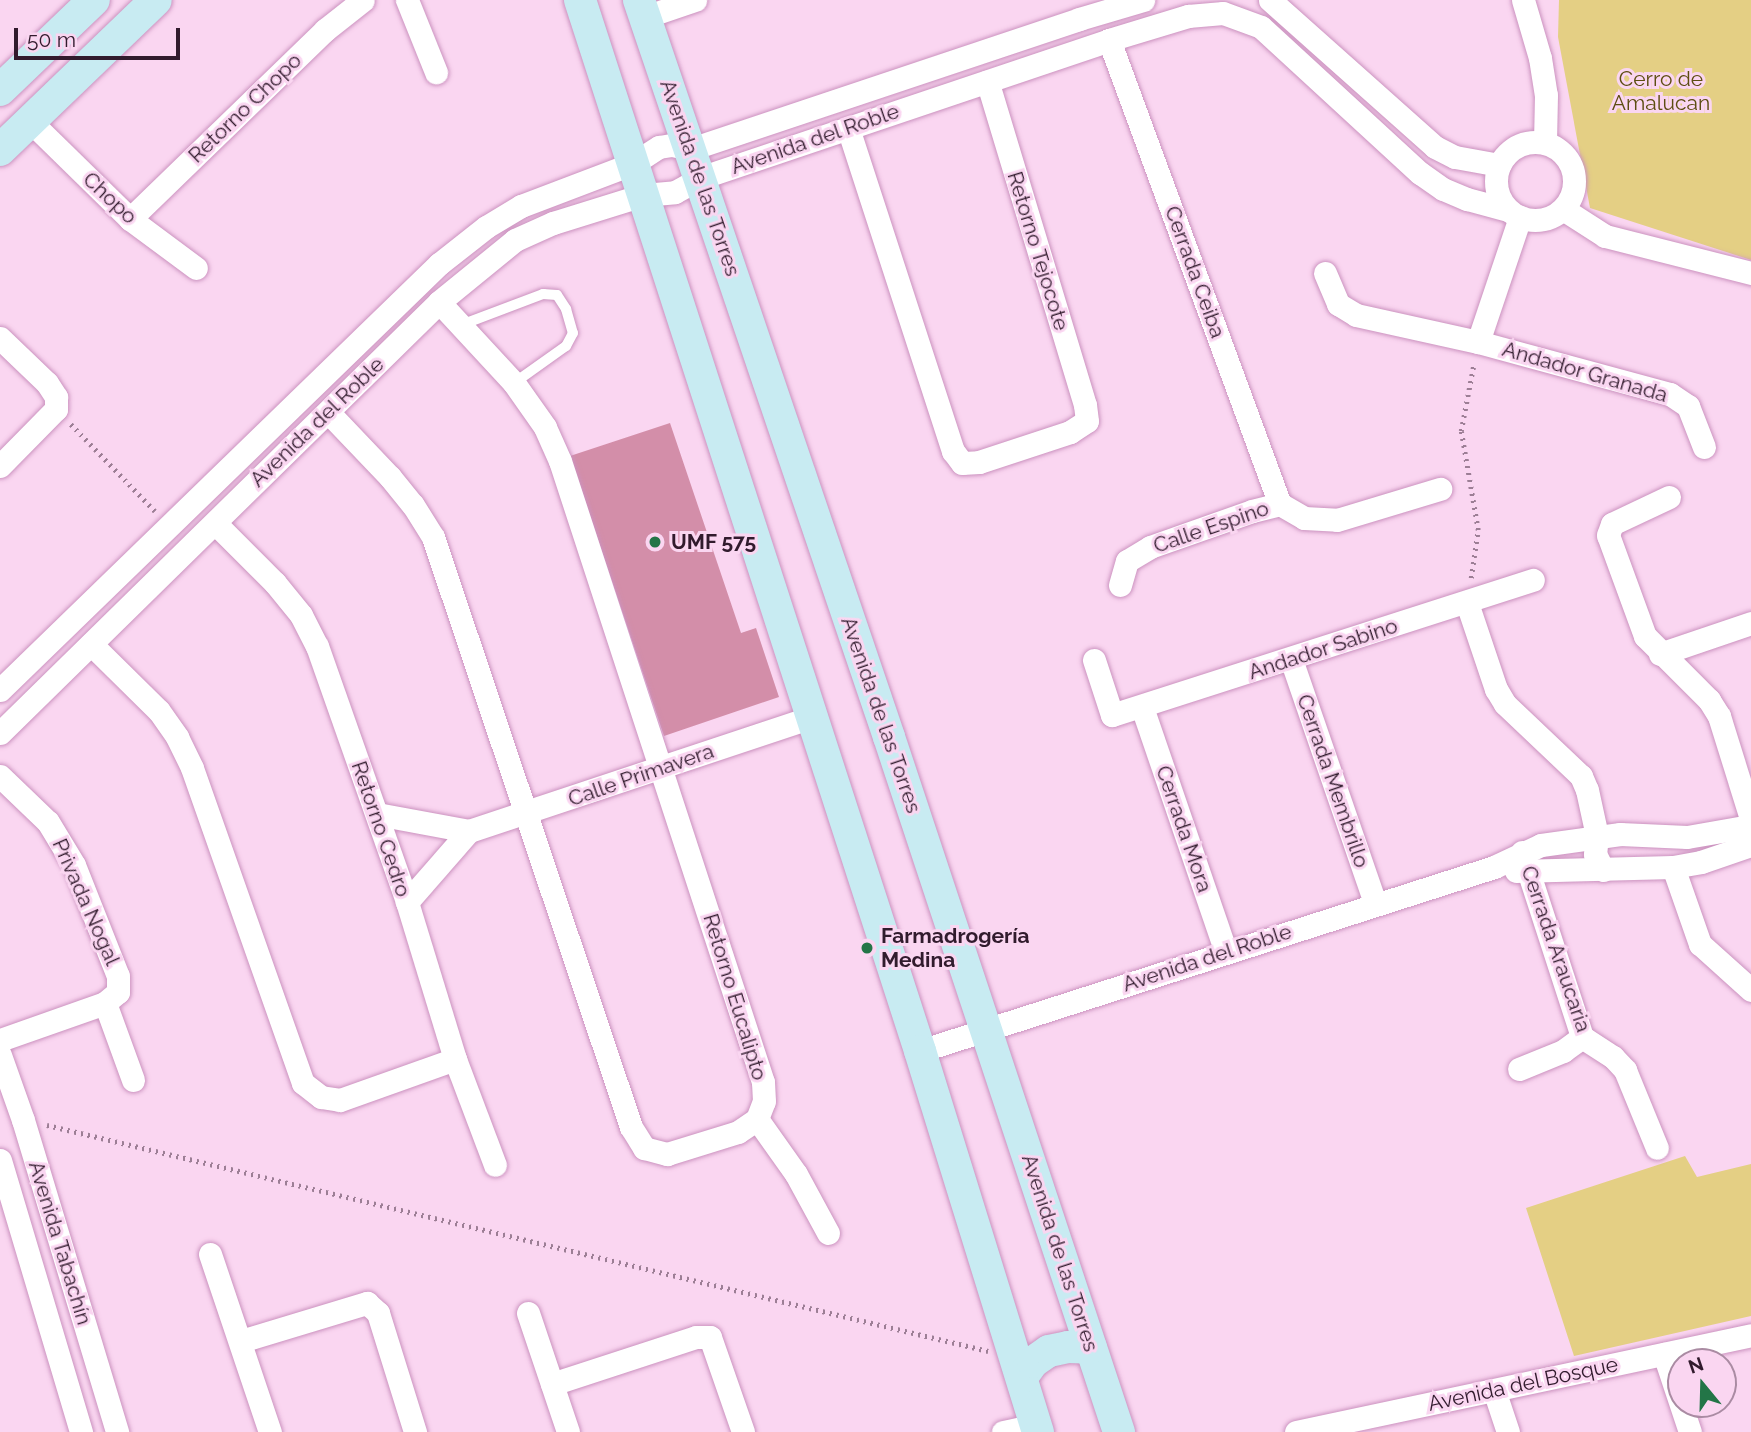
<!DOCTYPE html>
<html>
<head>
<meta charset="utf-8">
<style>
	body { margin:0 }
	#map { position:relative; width:1751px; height:1432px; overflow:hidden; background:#fad6f1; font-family:Raleway,sans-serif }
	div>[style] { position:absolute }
	.green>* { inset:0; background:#e4cf84 }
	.building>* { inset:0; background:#d38ea9 }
	.path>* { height:4.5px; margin-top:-2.25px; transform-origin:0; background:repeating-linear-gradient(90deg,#9c7e95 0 2px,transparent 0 7px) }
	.roads { filter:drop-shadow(0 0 2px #cb92bf) drop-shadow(0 0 2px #cb92bf) }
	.lane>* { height:10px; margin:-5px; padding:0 5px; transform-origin:5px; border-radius:5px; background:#fff }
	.street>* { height:23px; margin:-11.5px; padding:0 11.5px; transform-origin:11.5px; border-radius:11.5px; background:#fff }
	.street>.ring { margin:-11.5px; padding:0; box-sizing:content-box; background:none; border:23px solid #fff; border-radius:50% }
	.secondary>* { height:32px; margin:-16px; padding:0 16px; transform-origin:16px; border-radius:16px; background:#c8ebf2 }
	.dots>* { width:19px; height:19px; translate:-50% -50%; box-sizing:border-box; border:4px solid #fad6f1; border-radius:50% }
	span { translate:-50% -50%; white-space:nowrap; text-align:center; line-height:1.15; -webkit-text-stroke:6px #fad6f1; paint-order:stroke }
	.park-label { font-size:21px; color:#5d4d11 }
	.street-label { font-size:21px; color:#311b2d }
	.poi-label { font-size:21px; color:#311b2d; font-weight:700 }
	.left { translate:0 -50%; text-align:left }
	.north { position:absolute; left:1667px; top:1348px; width:70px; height:70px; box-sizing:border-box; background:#fad6f1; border:2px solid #aa8ba3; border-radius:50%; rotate:341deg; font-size:19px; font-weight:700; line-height:28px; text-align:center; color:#311b2d }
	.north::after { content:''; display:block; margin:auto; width:24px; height:32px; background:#237547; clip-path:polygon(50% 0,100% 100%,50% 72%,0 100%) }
	.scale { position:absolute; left:14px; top:28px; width:166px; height:32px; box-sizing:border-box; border:4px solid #311b2d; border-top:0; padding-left:9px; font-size:21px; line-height:24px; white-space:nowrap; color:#311b2d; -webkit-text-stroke:5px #fad6f1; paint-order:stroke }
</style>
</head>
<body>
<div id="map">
	<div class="green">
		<i style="clip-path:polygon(1559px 0,1751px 0,1751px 260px,1590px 208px,1558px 37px)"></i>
		<i style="clip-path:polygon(1685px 1156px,1697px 1177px,1751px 1164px,1751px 1316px,1574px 1356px,1526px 1208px)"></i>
	</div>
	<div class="building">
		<i style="clip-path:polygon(670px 423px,741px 633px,756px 628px,779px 697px,664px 736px,570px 456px)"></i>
	</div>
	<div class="path">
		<i style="left:71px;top:424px;width:121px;rotate:46deg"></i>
		<i style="left:1471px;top:578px;width:49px;rotate:-81.7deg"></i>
		<i style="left:1478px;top:530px;width:100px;rotate:-99.7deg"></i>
		<i style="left:1461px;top:431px;width:69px;rotate:-79.2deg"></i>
		<i style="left:47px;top:1125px;width:968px;rotate:13.5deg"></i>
	</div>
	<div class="roads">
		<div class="lane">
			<i style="left:461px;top:325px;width:88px;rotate:-20.7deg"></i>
			<i style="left:543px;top:294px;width:14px;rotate:4deg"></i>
			<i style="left:557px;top:295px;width:17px;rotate:57deg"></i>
			<i style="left:566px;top:309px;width:25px;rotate:74deg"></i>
			<i style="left:573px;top:333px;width:15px;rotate:118deg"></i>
			<i style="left:566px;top:346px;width:64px;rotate:144.6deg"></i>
		</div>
		<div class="street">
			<i style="left:407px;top:0;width:78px;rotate:68.1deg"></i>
			<i style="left:1270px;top:0;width:221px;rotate:41.7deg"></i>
			<i style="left:1435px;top:147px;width:22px;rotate:27deg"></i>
			<i style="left:1455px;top:157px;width:45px;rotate:10.3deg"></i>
			<i style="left:1523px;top:0;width:60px;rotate:73.7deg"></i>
			<i style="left:1540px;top:58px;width:37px;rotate:81deg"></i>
			<i style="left:1546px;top:95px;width:48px;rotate:91.2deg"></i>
			<i style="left:645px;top:17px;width:53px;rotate:-18.8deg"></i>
			<i style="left:1109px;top:40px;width:495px;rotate:69.8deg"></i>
			<i style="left:30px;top:121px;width:140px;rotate:44.4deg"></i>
			<i style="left:130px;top:219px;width:82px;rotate:36.6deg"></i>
			<i style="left:848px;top:128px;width:340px;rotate:72deg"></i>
			<i style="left:953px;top:451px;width:15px;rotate:53deg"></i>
			<i style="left:962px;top:463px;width:17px;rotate:-3deg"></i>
			<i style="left:979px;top:462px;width:96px;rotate:-18.2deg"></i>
			<i style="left:1070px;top:432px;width:20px;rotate:-33deg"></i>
			<i style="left:1087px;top:421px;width:16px;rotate:-97deg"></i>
			<i style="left:1085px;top:405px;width:338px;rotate:-106.8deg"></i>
			<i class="ring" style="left:1496px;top:142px;width:55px;height:55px"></i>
			<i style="left:1563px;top:209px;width:50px;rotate:32.7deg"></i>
			<i style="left:1605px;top:236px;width:151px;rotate:14.2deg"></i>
			<i style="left:130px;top:219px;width:272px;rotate:-44.1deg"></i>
			<i style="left:325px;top:30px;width:48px;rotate:-38.3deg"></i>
			<i style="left:1325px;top:273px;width:34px;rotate:67deg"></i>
			<i style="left:1338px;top:304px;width:21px;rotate:31deg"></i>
			<i style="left:1356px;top:315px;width:125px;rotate:12.5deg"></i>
			<i style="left:1478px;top:342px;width:199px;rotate:15.2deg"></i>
			<i style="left:1670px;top:394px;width:22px;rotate:34deg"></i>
			<i style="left:1688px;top:406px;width:44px;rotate:68.7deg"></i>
			<i style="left:0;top:338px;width:65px;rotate:43.8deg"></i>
			<i style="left:47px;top:383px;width:17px;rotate:57deg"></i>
			<i style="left:56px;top:397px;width:12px;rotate:90deg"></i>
			<i style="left:56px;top:409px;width:80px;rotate:134.5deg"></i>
			<i style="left:1478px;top:342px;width:132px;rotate:-71.4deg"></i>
			<i style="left:328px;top:412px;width:90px;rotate:46.4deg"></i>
			<i style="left:390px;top:477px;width:36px;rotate:51deg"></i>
			<i style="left:413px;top:505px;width:38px;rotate:58deg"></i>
			<i style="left:433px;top:537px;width:622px;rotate:71.45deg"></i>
			<i style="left:631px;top:1127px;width:25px;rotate:58deg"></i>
			<i style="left:644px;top:1148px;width:24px;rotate:15deg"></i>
			<i style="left:667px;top:1154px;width:74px;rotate:-17.2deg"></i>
			<i style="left:738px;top:1132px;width:23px;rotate:-34deg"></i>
			<i style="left:757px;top:1119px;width:19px;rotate:-69deg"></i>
			<i style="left:764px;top:1101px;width:19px;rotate:-93deg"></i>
			<i style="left:763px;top:1082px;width:653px;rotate:-108.1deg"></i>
			<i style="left:560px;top:461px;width:37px;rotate:-114deg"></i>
			<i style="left:545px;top:427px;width:54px;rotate:-125.2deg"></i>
			<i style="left:514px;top:383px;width:110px;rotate:-132.8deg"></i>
			<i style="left:1669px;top:497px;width:63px;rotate:154.7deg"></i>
			<i style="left:1612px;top:524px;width:12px;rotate:110deg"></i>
			<i style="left:1608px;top:535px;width:108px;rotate:69.9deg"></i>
			<i style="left:1645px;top:636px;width:91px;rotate:45deg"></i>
			<i style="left:1709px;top:700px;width:19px;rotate:58deg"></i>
			<i style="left:1719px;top:716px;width:108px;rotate:72.7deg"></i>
			<i style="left:215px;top:523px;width:85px;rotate:45deg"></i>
			<i style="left:275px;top:583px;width:41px;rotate:50.9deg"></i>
			<i style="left:301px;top:615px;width:35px;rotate:63deg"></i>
			<i style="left:317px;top:646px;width:271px;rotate:70.6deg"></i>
			<i style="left:407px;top:902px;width:164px;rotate:73deg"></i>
			<i style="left:455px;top:1059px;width:113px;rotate:69.3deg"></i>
			<i style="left:1120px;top:585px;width:25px;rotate:-74deg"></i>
			<i style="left:1127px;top:561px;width:27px;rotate:-31deg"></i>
			<i style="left:1150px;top:547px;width:108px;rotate:-19.4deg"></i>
			<i style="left:1252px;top:511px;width:29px;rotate:-14deg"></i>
			<i style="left:1280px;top:504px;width:28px;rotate:30deg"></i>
			<i style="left:1304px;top:518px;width:33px;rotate:3deg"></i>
			<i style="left:1337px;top:520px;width:108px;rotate:-16.8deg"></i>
			<i style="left:1467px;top:603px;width:91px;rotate:71.4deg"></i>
			<i style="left:1496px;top:689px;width:17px;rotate:59deg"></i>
			<i style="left:1505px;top:704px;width:105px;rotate:43.5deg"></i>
			<i style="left:1581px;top:776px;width:15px;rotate:67deg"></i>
			<i style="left:1587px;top:790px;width:47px;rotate:77.7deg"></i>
			<i style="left:1597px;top:836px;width:18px;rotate:96deg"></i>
			<i style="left:1595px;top:854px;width:18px;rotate:63deg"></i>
			<i style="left:91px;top:644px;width:95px;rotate:44.6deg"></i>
			<i style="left:159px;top:711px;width:32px;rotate:55deg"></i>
			<i style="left:177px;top:737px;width:34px;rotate:64deg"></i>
			<i style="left:192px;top:768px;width:334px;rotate:70.6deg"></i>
			<i style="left:303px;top:1083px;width:23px;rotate:38deg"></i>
			<i style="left:321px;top:1097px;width:19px;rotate:9deg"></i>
			<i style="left:340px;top:1100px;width:122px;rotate:-19.6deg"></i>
			<i style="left:1660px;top:654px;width:96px;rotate:-18.8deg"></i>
			<i style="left:1291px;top:659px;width:258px;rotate:71deg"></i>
			<i style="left:1094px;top:660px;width:58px;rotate:71.9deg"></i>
			<i style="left:1112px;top:715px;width:442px;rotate:-17.8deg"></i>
			<i style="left:0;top:690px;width:612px;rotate:-44.14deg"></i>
			<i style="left:439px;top:264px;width:60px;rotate:-38.2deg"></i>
			<i style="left:486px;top:227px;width:41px;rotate:-31deg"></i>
			<i style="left:521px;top:206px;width:121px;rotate:-20.8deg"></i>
			<i style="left:634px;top:163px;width:30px;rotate:-33deg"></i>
			<i style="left:659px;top:147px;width:13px;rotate:-9deg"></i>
			<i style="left:672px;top:145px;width:19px;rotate:12deg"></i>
			<i style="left:691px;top:149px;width:409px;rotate:-18.5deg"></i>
			<i style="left:1079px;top:19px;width:67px;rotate:-16.5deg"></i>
			<i style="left:1142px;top:707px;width:259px;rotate:71.1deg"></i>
			<i style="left:0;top:733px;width:615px;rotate:-44.47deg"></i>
			<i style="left:439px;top:302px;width:98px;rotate:-39.2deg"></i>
			<i style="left:515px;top:240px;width:42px;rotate:-24.1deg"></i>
			<i style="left:553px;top:223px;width:94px;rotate:-17.3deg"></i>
			<i style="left:643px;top:195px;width:32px;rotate:-5deg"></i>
			<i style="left:675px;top:192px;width:29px;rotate:-29deg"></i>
			<i style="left:700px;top:178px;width:432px;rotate:-18.6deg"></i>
			<i style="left:1109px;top:40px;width:83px;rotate:-16.9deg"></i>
			<i style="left:1188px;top:16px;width:35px;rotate:-5deg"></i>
			<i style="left:1223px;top:13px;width:40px;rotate:20.2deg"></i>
			<i style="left:1261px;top:27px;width:216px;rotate:42.6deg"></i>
			<i style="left:1420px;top:173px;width:28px;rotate:35deg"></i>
			<i style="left:1443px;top:189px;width:26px;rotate:23deg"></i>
			<i style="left:1467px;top:199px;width:42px;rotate:15deg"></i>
			<i style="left:0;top:776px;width:66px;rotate:43.8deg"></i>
			<i style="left:48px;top:822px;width:50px;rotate:58.8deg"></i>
			<i style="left:74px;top:865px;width:119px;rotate:68.4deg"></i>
			<i style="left:118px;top:976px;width:16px;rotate:90deg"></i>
			<i style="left:118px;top:992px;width:17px;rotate:140deg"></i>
			<i style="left:105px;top:1003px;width:82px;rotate:70deg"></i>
			<i style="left:377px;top:814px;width:94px;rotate:10.5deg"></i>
			<i style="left:469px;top:831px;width:361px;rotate:-18.4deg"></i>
			<i style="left:1522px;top:852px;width:194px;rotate:72deg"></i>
			<i style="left:1582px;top:1037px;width:37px;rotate:33deg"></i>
			<i style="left:1613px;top:1057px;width:18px;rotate:47deg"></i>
			<i style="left:1625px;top:1070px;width:84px;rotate:67.7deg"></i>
			<i style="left:1673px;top:867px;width:82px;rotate:70.7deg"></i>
			<i style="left:1700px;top:944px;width:69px;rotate:42deg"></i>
			<i style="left:1516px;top:871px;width:157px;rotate:-1.5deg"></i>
			<i style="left:1673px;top:867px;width:28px;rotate:-10deg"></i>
			<i style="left:1701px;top:862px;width:53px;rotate:-18.8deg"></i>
			<i style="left:407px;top:902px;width:94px;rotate:-48.9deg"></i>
			<i style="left:0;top:1040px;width:111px;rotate:-19.4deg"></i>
			<i style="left:920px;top:1051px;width:603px;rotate:-17.77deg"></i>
			<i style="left:1494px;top:867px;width:52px;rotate:-25.1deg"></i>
			<i style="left:1541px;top:845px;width:80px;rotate:-7.9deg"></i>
			<i style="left:1620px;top:834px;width:67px;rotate:2.6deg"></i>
			<i style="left:1687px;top:837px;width:65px;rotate:-9.8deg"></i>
			<i style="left:0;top:1055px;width:69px;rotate:70.5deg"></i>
			<i style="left:23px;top:1120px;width:326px;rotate:73.2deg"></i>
			<i style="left:1519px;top:1069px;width:48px;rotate:-22.2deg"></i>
			<i style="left:1563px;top:1051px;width:24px;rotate:-36deg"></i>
			<i style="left:757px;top:1119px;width:67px;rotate:54.7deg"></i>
			<i style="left:796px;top:1174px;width:67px;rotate:61.5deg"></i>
			<i style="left:0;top:1160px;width:284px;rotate:73.4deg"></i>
			<i style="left:210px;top:1254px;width:188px;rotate:71.4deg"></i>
			<i style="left:528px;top:1313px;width:126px;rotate:71.4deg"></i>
			<i style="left:241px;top:1341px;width:132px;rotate:-16.8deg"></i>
			<i style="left:367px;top:1303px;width:15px;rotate:42deg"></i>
			<i style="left:378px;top:1313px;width:125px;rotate:72.7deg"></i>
			<i style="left:1664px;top:1354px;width:82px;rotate:71.6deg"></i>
			<i style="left:552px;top:1384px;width:151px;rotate:-18.1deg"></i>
			<i style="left:696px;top:1337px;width:14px"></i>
			<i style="left:710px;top:1337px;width:101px;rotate:70.8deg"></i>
			<i style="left:1494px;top:1390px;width:44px;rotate:71.6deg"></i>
			<i style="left:1003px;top:1432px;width:34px;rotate:-12deg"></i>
			<i style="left:1296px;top:1432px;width:465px;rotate:-12deg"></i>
		</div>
		<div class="secondary">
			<i style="left:580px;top:0;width:1105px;rotate:72.07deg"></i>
			<i style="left:920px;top:1051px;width:399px;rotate:72.8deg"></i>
			<i style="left:639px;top:0;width:778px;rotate:71.26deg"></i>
			<i style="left:889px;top:737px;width:732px;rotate:71.69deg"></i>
			<i style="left:0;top:90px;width:130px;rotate:-43.8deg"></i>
			<i style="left:0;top:150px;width:216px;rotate:-43.9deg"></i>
			<i style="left:1022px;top:1377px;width:19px;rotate:-54deg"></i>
			<i style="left:1033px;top:1362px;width:19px;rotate:-35deg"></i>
			<i style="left:1049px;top:1351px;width:19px;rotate:-12deg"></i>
			<i style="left:1068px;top:1347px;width:23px;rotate:2deg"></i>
		</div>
	</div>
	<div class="dots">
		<i style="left:655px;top:542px;background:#237547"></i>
		<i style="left:867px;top:948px;background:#237547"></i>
	</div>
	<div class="park-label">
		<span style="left:1661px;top:91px">Cerro de<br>Amalucan</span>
	</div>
	<div class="street-label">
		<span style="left:245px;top:108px;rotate:-44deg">Retorno Chopo</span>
		<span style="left:815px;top:139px;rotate:-19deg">Avenida del Roble</span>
		<span style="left:700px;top:178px;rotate:71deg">Avenida de las Torres</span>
		<span style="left:110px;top:198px;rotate:43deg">Chopo</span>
		<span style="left:1038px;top:251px;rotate:73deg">Retorno Tejocote</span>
		<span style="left:1195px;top:272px;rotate:70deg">Cerrada Ceiba</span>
		<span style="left:1585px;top:372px;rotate:16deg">Andador Granada</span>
		<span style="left:317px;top:422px;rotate:-44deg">Avenida del Roble</span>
		<span style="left:1211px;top:527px;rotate:-19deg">Calle Espino</span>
		<span style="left:1323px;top:649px;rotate:-18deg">Andador Sabino</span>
		<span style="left:881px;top:715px;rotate:71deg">Avenida de las Torres</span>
		<span style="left:641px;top:775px;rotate:-19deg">Calle Primavera</span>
		<span style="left:1333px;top:781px;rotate:71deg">Cerrada Membrillo</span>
		<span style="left:381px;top:829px;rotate:71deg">Retorno Cedro</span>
		<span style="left:1184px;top:829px;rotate:71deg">Cerrada Mora</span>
		<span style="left:86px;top:902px;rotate:66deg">Privada Nogal</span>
		<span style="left:1556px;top:949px;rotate:71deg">Cerrada Araucaria</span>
		<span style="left:1207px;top:958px;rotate:-18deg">Avenida del Roble</span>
		<span style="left:735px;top:997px;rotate:73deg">Retorno Eucalipto</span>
		<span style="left:60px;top:1243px;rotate:73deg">Avenida Tabachín</span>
		<span style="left:1060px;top:1253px;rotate:72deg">Avenida de las Torres</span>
		<span style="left:1523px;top:1384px;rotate:-12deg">Avenida del Bosque</span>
	</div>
	<div class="poi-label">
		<span class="left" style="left:671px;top:542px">UMF 575</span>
		<span class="left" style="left:881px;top:948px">Farmadrogería<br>Medina</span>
	</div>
	<div class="north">N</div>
	<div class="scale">50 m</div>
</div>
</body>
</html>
